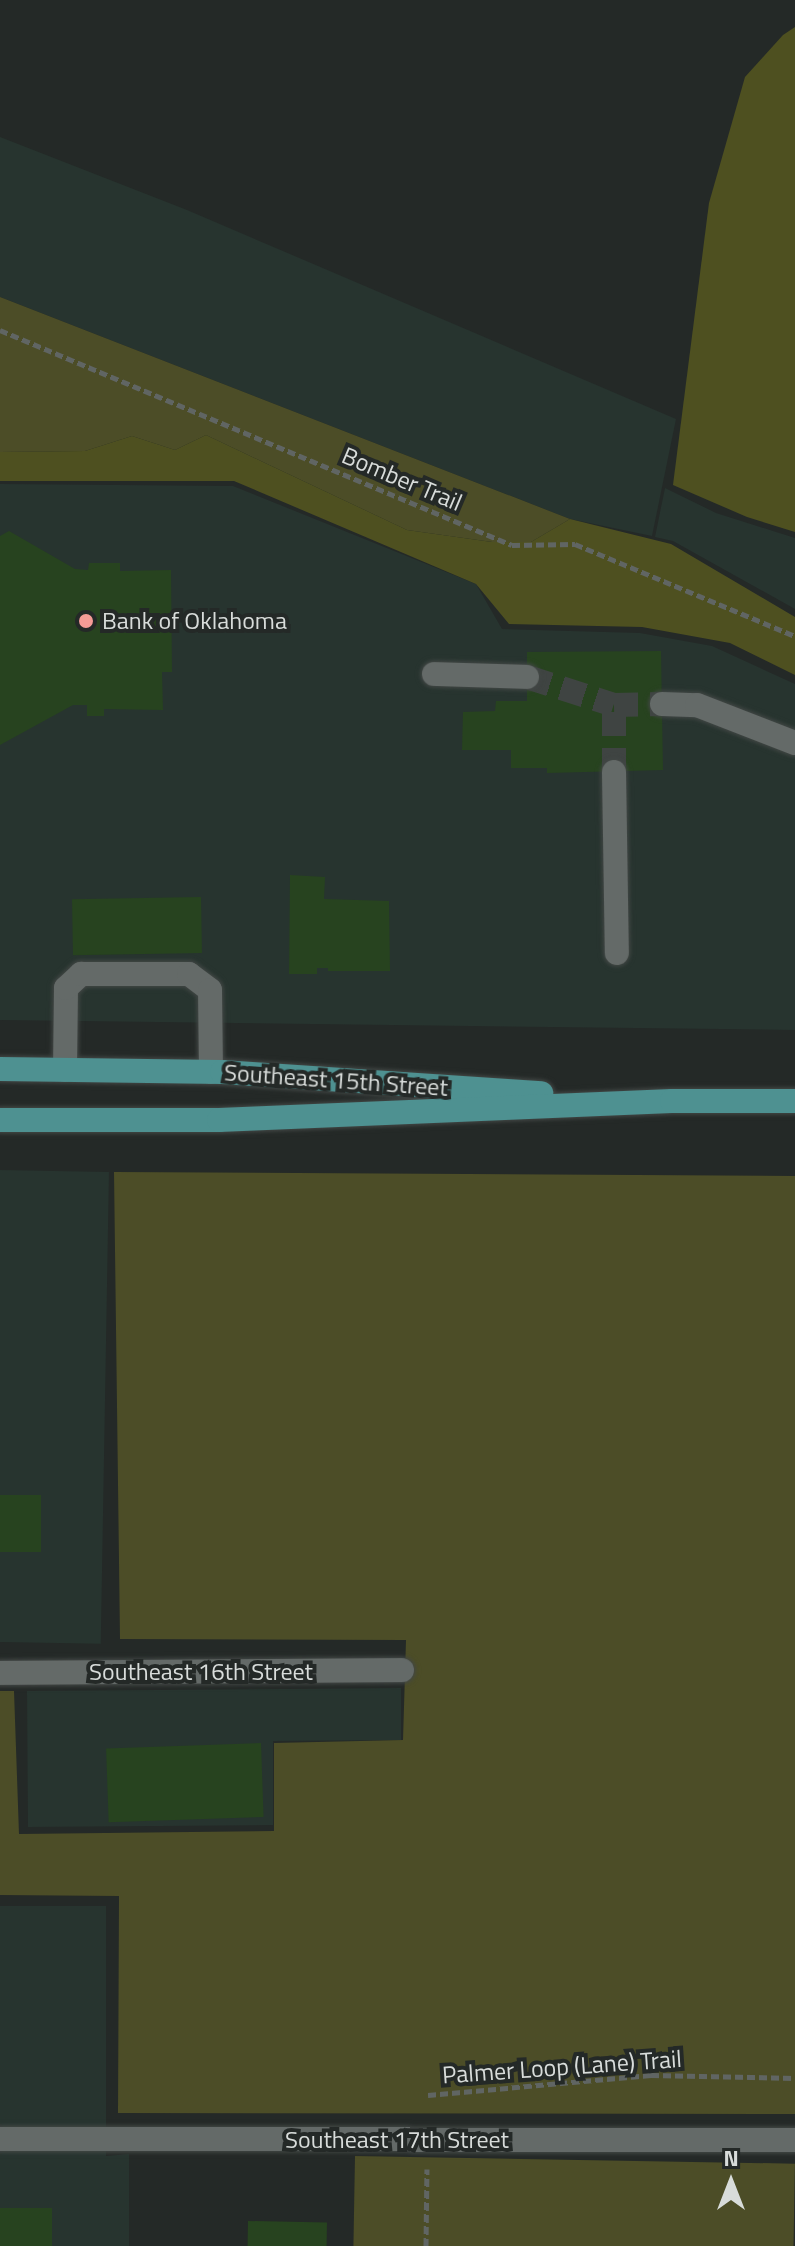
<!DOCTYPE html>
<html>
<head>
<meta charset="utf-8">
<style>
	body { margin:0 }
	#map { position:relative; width:795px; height:2246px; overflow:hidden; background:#242927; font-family:"Titillium Web",sans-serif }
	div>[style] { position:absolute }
	.built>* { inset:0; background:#27342f; transform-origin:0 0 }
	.green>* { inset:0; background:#4c4d27; transform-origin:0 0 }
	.forest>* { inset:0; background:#4e5020 }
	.building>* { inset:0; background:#27431f; transform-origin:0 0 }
	.minor-tunnel>* { height:24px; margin-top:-12px; transform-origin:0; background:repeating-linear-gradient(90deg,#3f4442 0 24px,transparent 0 36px) }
	.path>* { height:5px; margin-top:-2.5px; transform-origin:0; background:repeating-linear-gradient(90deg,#606563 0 8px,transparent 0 12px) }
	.roads { filter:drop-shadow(0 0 2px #424745) drop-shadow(0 0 2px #424745) }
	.minor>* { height:24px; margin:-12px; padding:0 12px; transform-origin:12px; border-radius:12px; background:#646a68 }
	.major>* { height:24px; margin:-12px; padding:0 12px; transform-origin:12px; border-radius:12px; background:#4e9191 }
	.dots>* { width:22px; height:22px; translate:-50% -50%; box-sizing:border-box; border:4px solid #242927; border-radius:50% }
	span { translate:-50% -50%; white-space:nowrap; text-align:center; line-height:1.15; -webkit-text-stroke:8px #242927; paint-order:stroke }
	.street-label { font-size:24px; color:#d8dcda }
	.poi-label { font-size:24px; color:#d8dcda }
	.left { translate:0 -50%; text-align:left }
	.north { position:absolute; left:691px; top:2142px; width:80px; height:80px; -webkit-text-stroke:6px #242927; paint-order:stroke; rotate:0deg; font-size:22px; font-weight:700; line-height:32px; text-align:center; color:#d8dcda }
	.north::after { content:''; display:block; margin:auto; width:28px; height:36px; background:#d8dcda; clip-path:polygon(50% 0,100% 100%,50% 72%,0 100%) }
</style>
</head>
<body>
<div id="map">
	<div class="built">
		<div style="clip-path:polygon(0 137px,187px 210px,676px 419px,652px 536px,570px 519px,0 297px)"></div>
		<div style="clip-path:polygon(0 484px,233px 486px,476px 584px,502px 629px,640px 633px,712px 646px,795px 684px,795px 1030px,0 1020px)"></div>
		<div style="clip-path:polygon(665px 488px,716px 513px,795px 538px,795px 609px,673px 541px,655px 537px)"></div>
		<div style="left:0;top:1170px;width:109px;height:472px;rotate:1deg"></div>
		<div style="clip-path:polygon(401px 1688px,401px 1740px,273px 1741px,273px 1825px,28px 1827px,27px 1691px)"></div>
		<div style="clip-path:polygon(0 1906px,106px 1906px,106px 2156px,129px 2154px,129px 2246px,0 2246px)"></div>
	</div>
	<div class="green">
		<div style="clip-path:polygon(0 297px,570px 519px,531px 542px,492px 542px,407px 530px,206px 435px,175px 450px,132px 436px,85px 451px,0 452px)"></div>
		<div style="clip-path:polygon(114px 1172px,795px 1176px,795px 2114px,118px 2113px,119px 1896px,0 1895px,0 1691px,14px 1691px,19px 1834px,274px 1831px,274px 1743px,403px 1740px,406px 1640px,120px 1639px)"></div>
		<div style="left:355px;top:2156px;width:440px;height:90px;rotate:1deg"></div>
	</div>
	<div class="forest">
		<div style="clip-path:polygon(795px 27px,795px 532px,747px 517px,673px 485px,709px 203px,745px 77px,783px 35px)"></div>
		<div style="clip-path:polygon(206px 435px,407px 530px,492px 542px,531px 542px,570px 519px,671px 544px,795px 617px,795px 675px,730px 643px,642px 627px,509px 624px,476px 584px,234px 481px,0 481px,0 452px,85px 451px,132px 436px,175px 450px)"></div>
	</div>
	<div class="building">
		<div style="clip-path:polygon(9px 531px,75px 569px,88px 570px,89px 563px,120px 563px,120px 571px,171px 570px,172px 672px,162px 672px,163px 710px,104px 709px,104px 716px,87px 716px,87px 705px,73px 705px,0 745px,0 536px)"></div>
		<div style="clip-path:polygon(661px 651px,663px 770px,547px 773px,547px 768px,511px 768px,511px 750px,462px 750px,463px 712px,495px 711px,496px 701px,527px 701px,527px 652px)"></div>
		<div style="clip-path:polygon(290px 875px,325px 877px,324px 899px,389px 901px,390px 971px,328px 971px,328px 968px,317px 968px,317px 974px,289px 974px)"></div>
		<div style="left:201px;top:897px;width:56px;height:129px;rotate:89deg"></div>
		<div style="left:0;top:1495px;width:41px;height:57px"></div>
		<div style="left:261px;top:1743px;width:74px;height:155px;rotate:88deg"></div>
		<div style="left:0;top:2208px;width:52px;height:38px"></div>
		<div style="left:248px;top:2221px;width:79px;height:25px;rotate:1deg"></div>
	</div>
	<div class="minor-tunnel">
		<div style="left:527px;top:677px;width:91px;rotate:17.8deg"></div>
		<div style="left:614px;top:772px;width:67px;rotate:-90deg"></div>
		<div style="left:614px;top:705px;width:48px;rotate:-1.2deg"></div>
	</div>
	<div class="path">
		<div style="left:0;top:330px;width:555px;rotate:22.78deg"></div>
		<div style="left:512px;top:545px;width:63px;rotate:-0.9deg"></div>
		<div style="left:575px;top:544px;width:238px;rotate:22.7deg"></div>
		<div style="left:428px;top:2095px;width:224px;rotate:-5.1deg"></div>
		<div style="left:651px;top:2075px;width:144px;rotate:1.2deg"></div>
		<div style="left:426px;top:2246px;width:77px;rotate:-89.3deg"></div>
	</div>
	<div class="roads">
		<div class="minor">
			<div style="left:434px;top:674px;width:93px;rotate:1.8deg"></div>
			<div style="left:662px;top:704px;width:35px;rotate:2deg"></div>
			<div style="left:697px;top:705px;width:105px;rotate:21.2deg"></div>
			<div style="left:614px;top:772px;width:181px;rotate:89.1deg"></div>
			<div style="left:65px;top:1070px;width:82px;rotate:-89.3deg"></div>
			<div style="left:66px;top:988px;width:21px;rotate:-43deg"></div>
			<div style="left:81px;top:974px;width:108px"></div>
			<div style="left:189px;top:974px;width:26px;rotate:37deg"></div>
			<div style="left:210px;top:990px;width:82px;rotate:89.3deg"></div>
			<div style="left:0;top:1673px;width:402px;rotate:-0.4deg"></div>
			<div style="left:0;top:2139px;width:795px;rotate:0.07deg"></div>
		</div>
		<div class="major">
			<div style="left:0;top:1069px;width:222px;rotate:0.8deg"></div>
			<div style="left:222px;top:1072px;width:320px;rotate:3.8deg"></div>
			<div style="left:0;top:1120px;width:219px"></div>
			<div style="left:219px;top:1120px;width:453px;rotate:-2.4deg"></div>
			<div style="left:672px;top:1101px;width:123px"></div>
		</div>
	</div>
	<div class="dots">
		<div style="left:86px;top:621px;background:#f59c96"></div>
	</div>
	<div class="street-label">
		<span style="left:402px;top:479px;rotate:23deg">Bomber Trail</span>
		<span style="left:336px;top:1080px;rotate:4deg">Southeast 15th Street</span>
		<span style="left:201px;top:1672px">Southeast 16th Street</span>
		<span style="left:562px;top:2067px;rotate:-4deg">Palmer Loop (Lane) Trail</span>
		<span style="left:397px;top:2140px">Southeast 17th Street</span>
	</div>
	<div class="poi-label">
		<span class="left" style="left:102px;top:621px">Bank of Oklahoma</span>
	</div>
	<div class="north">N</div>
</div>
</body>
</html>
